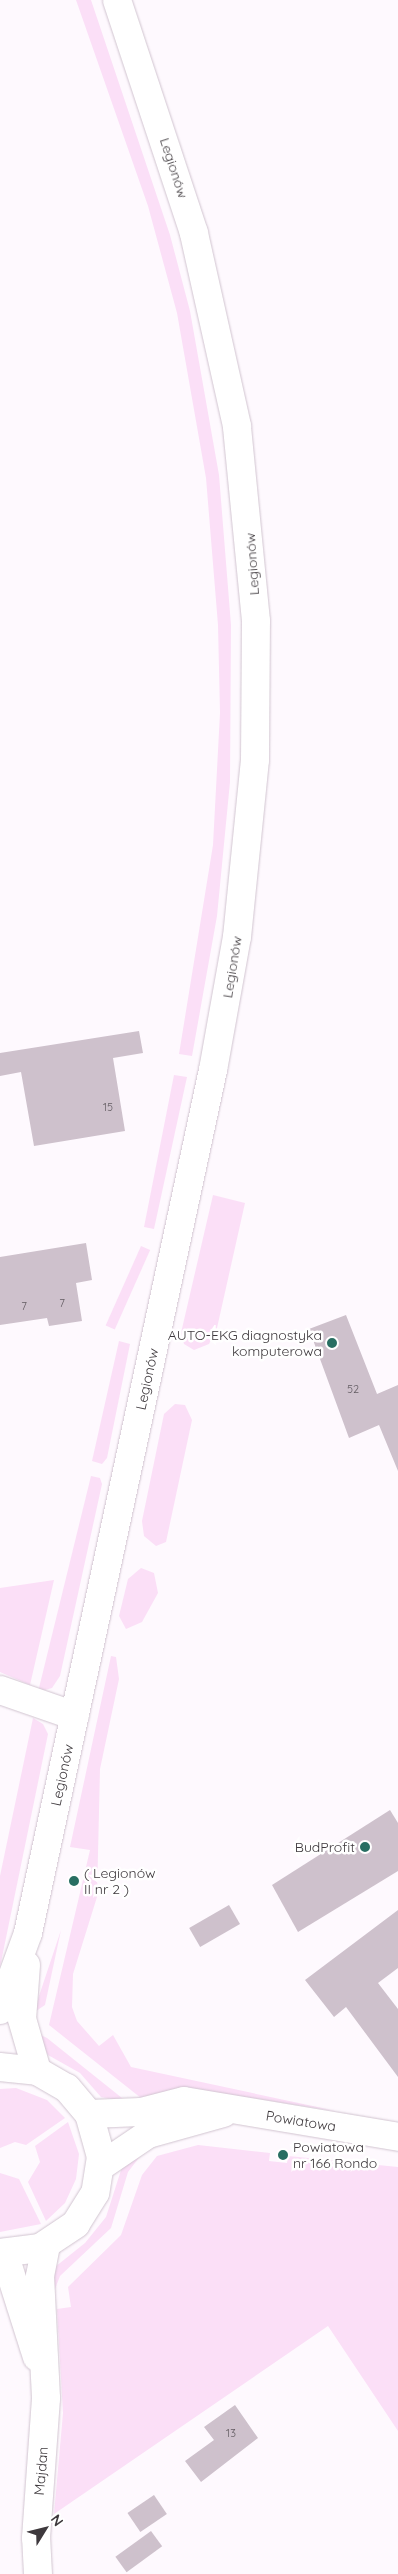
<!DOCTYPE html>
<html>
<head>
<meta charset="utf-8">
<style>
	body { margin:0 }
	#map { position:relative; width:398px; height:2574px; overflow:hidden; background:#fef9fe; font-family:Quicksand,sans-serif }
	div>[style] { position:absolute }
	.green>* { inset:0; background:#fbdff7; transform-origin:0 0 }
	.building>* { inset:0; background:#cec1cc; transform-origin:0 0 }
	.roads { filter:drop-shadow(0 0 1px #d1c4d0) drop-shadow(0 0 1px #d1c4d0) }
	.street>* { height:28px; margin:-14px; padding:0 14px; transform-origin:14px; border-radius:14px; background:#fff }
	.secondary>* { height:28px; margin:-14px; padding:0 14px; transform-origin:14px; border-radius:14px; background:#fff }
	.highway>* { height:28px; margin:-14px; padding:0 14px; transform-origin:14px; border-radius:14px; background:#fff }
	.dots>* { width:14px; height:14px; translate:-50% -50%; box-sizing:border-box; border:2px solid #fff; border-radius:50% }
	span { translate:-50% -50%; white-space:nowrap; text-align:center; line-height:1.15; -webkit-text-stroke:5px #fff; paint-order:stroke }
	.number-label { font-size:11px; color:#625b61 }
	.number-label span { -webkit-text-stroke-width:0 }
	.street-label { font-size:14px; color:#3e393d }
	.poi-label { font-size:14px; color:#3e393d }
	.right { translate:-100% -50%; text-align:right }
	.left { translate:0 -50%; text-align:left }
	.north { position:absolute; left:20px; top:2504px; width:50px; height:50px; -webkit-text-stroke:4px #fff; paint-order:stroke; rotate:54deg; font-size:14px; font-weight:700; line-height:20px; text-align:center; color:#3e393d }
	.north::after { content:''; display:block; margin:auto; width:18px; height:22px; background:#3e393d; clip-path:polygon(50% 0,100% 100%,50% 72%,0 100%) }
</style>
</head>
<body>
<div id="map">
	<div class="green">
		<div style="clip-path:polygon(76px 0,91px 0,170px 235px,190px 311px,219px 475px,231px 625px,230px 782px,217px 916px,192px 1056px,179px 1054px,213px 845px,220px 713px,218px 625px,206px 478px,177px 313px,148px 206px)"></div>
		<div style="clip-path:polygon(174px 1075px,187px 1077px,154px 1229px,144px 1227px)"></div>
		<div style="clip-path:polygon(213px 1195px,245px 1203px,217px 1328px,209px 1344px,194px 1350px,184px 1344px,181px 1333px)"></div>
		<div style="left:141px;top:1246px;width:10px;height:87px;rotate:24deg"></div>
		<div style="clip-path:polygon(119px 1341px,130px 1344px,107px 1458px,102px 1464px,92px 1461px)"></div>
		<div style="clip-path:polygon(175px 1404px,185px 1405px,192px 1420px,166px 1542px,156px 1546px,144px 1536px,142px 1521px,164px 1414px)"></div>
		<div style="clip-path:polygon(91px 1476px,100px 1478px,102px 1484px,60px 1676px,52px 1688px,38px 1692px)"></div>
		<div style="clip-path:polygon(141px 1568px,154px 1573px,158px 1593px,142px 1622px,126px 1629px,119px 1616px,128px 1579px)"></div>
		<div style="clip-path:polygon(54px 1580px,30px 1685px,0 1672px,0 1588px)"></div>
		<div style="clip-path:polygon(111px 1656px,116px 1657px,119px 1679px,100px 1769px,97px 1897px,73px 1974px,72px 2007px,77px 2021px,99px 2046px,113px 2035px,131px 2067px,336px 2111px,212px 2092px,184px 2091px,146px 2102px,49px 2025px,90px 1850px,70px 1847px)"></div>
		<div style="clip-path:polygon(33px 1718px,43px 1724px,48px 1734px,0 1967px,0 1876px)"></div>
		<div style="clip-path:polygon(61px 1930px,45px 2005px,36px 2011px,36px 2005px)"></div>
		<div style="clip-path:polygon(33px 2031px,47px 2038px,127px 2102px,101px 2097px,80px 2073px,48px 2055px)"></div>
		<div style="clip-path:polygon(16px 2088px,47px 2100px,65px 2118px,26px 2145px,15px 2142px,0 2148px,0 2089px)"></div>
		<div style="clip-path:polygon(68px 2122px,79px 2154px,76px 2179px,65px 2203px,46px 2221px,28px 2182px,40px 2162px,35px 2146px)"></div>
		<div style="clip-path:polygon(198px 2145px,270px 2153px,269px 2161px,287px 2163px,288px 2156px,398px 2167px,398px 2431px,328px 2326px,54px 2514px,63px 2413px,57px 2309px,71px 2307px,68px 2287px,121px 2235px,142px 2175px,157px 2156px)"></div>
		<div style="clip-path:polygon(141px 2155px,128px 2172px,111px 2228px,60px 2276px,55px 2289px,48px 2290px,55px 2267px,85px 2243px,106px 2217px,123px 2164px)"></div>
		<div style="clip-path:polygon(0 2173px,19px 2179px,41px 2224px,0 2232px)"></div>
	</div>
	<div class="building">
		<div style="clip-path:polygon(139px 1031px,143px 1053px,113px 1058px,125px 1131px,34px 1146px,21px 1072px,0 1076px,0 1053px)"></div>
		<div style="clip-path:polygon(86px 1243px,92px 1280px,76px 1283px,82px 1321px,49px 1326px,47px 1318px,0 1325px,0 1257px)"></div>
		<div style="clip-path:polygon(346px 1315px,377px 1394px,398px 1385px,398px 1471px,379px 1425px,349px 1438px,309px 1329px)"></div>
		<div style="clip-path:polygon(390px 1810px,398px 1823px,398px 1871px,298px 1932px,272px 1885px)"></div>
		<div style="left:229px;top:1905px;width:22px;height:46px;rotate:60deg"></div>
		<div style="clip-path:polygon(398px 1910px,398px 1968px,378px 1983px,398px 2009px,398px 2077px,346px 2007px,334px 2017px,305px 1980px)"></div>
		<div style="clip-path:polygon(235px 2405px,258px 2438px,201px 2482px,185px 2461px,214px 2440px,204px 2427px)"></div>
		<div style="left:154px;top:2495px;width:23px;height:32px;rotate:56deg"></div>
		<div style="left:151px;top:2531px;width:19px;height:44px;rotate:54deg"></div>
	</div>
	<div class="roads">
		<div class="street">
			<div style="left:0;top:1690px;width:79px;rotate:19.1deg"></div>
			<div style="left:4px;top:2253px;width:109px;rotate:72.4deg"></div>
			<div style="left:38px;top:2574px;width:36px;rotate:-93deg"></div>
			<div style="left:36px;top:2538px;width:140px;rotate:-85.9deg"></div>
			<div style="left:46px;top:2398px;width:122px;rotate:-92.8deg"></div>
			<div style="left:40px;top:2276px;width:32px;rotate:-79deg"></div>
		</div>
		<div class="secondary">
			<div style="left:89px;top:2114px;width:52px;rotate:-2.2deg"></div>
			<div style="left:141px;top:2112px;width:44px;rotate:-14.3deg"></div>
			<div style="left:184px;top:2101px;width:217px;rotate:9.5deg"></div>
			<div style="left:101px;top:2166px;width:57px;rotate:-34.2deg"></div>
			<div style="left:148px;top:2134px;width:78px;rotate:-15.6deg"></div>
		</div>
		<div class="highway">
			<div style="left:26px;top:1965px;width:54px;rotate:94.2deg"></div>
			<div style="left:22px;top:2019px;width:54px;rotate:73.9deg"></div>
			<div style="left:0;top:2010px;width:82px;rotate:-70deg"></div>
			<div style="left:28px;top:1933px;width:883px;rotate:-77.9deg"></div>
			<div style="left:213px;top:1070px;width:135px;rotate:-79.8deg"></div>
			<div style="left:237px;top:937px;width:178px;rotate:-84.2deg"></div>
			<div style="left:255px;top:760px;width:139px;rotate:-89.6deg"></div>
			<div style="left:256px;top:621px;width:196px;rotate:-95.6deg"></div>
			<div style="left:237px;top:426px;width:198px;rotate:-102.6deg"></div>
			<div style="left:194px;top:233px;width:245px;rotate:-108.3deg"></div>
			<div style="left:0;top:2067px;width:37px;rotate:6deg"></div>
			<div style="left:37px;top:2071px;width:34px;rotate:30deg"></div>
			<div style="left:67px;top:2088px;width:34px;rotate:50deg"></div>
			<div style="left:89px;top:2114px;width:45px;rotate:74.4deg"></div>
			<div style="left:101px;top:2157px;width:36px;rotate:99deg"></div>
			<div style="left:95px;top:2193px;width:36px;rotate:122deg"></div>
			<div style="left:76px;top:2224px;width:43px;rotate:146.3deg"></div>
			<div style="left:40px;top:2248px;width:40px;rotate:172.9deg"></div>
		</div>
	</div>
	<div class="dots">
		<div style="left:332px;top:1343px;background:#286e62"></div>
		<div style="left:365px;top:1847px;background:#286e62"></div>
		<div style="left:74px;top:1881px;background:#286e62"></div>
		<div style="left:283px;top:2155px;background:#286e62"></div>
	</div>
	<div class="number-label">
		<span style="left:108px;top:1107px">15</span>
		<span style="left:62px;top:1303px">7</span>
		<span style="left:24px;top:1306px">7</span>
		<span style="left:353px;top:1389px">52</span>
		<span style="left:231px;top:2433px">13</span>
	</div>
	<div class="street-label">
		<span style="left:174px;top:168px;rotate:72deg">Legionów</span>
		<span style="left:252px;top:564px;rotate:-94deg">Legionów</span>
		<span style="left:232px;top:967px;rotate:-81deg">Legionów</span>
		<span style="left:147px;top:1379px;rotate:-78deg">Legionów</span>
		<span style="left:62px;top:1775px;rotate:-78deg">Legionów</span>
		<span style="left:301px;top:2121px;rotate:9deg">Powiatowa</span>
		<span style="left:41px;top:2471px;rotate:-85deg">Majdan</span>
	</div>
	<div class="poi-label">
		<span class="right" style="left:322px;top:1343px">AUTO-EKG diagnostyka<br>komputerowa</span>
		<span class="right" style="left:355px;top:1847px">BudProfit</span>
		<span class="left" style="left:84px;top:1881px">( Legionów<br>II nr 2 )</span>
		<span class="left" style="left:293px;top:2155px">Powiatowa<br>nr 166 Rondo</span>
	</div>
	<div class="north">N</div>
</div>
</body>
</html>
